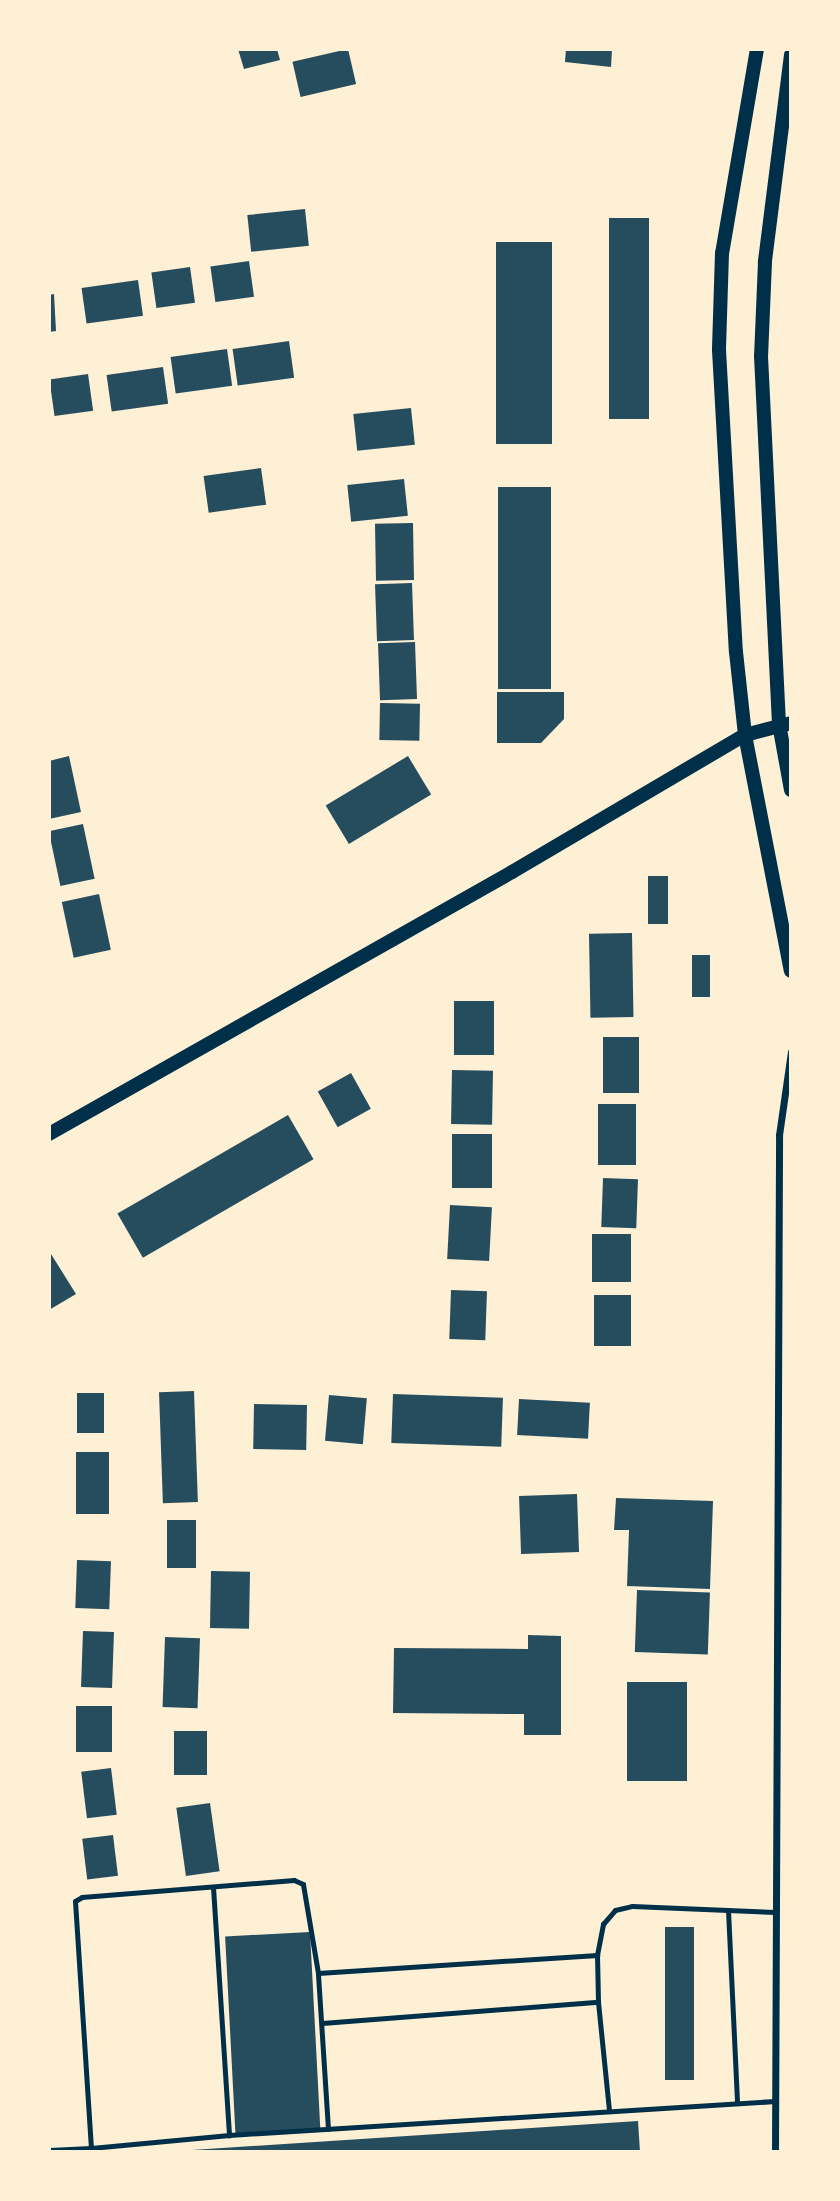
<!DOCTYPE html>
<html>
<head>
<meta charset="utf-8">
<style>
	body { margin:0 }
	#map { position:relative; width:840px; height:2201px; overflow:hidden; background:#fdf0d5; font-family:Bitter,serif }
	div>[style] { position:absolute }
	.building>* { inset:0; background:#264d5e; transform-origin:0 0 }
	.service>* { height:5px; margin:-2.5px; padding:0 2.5px; transform-origin:2.5px; border-radius:2.5px; background:#003049 }
	.minor>* { height:7px; margin:-3.5px; padding:0 3.5px; transform-origin:3.5px; border-radius:3.5px; background:#003049 }
	.secondary>* { height:14px; margin:-7px; padding:0 7px; transform-origin:7px; border-radius:7px; background:#003049 }
	span { translate:-50% -50%; white-space:nowrap; text-align:center; line-height:1.15; -webkit-text-stroke:6px #fdf0d5; paint-order:stroke }
	.frame { position:absolute; inset:0; border:51px solid #fdf0d5; pointer-events:none }
</style>
</head>
<body>
<div id="map">
	<div class="building">
		<div style="clip-path:polygon(238px 49px,277px 49px,280px 60px,244px 69px)"></div>
		<div style="left:348px;top:49px;width:36px;height:57px;rotate:77deg"></div>
		<div style="clip-path:polygon(566px 49px,612px 49px,611px 67px,565px 62px)"></div>
		<div style="left:305px;top:209px;width:37px;height:58px;rotate:84deg"></div>
		<div style="left:609px;top:218px;width:40px;height:201px"></div>
		<div style="left:496px;top:242px;width:56px;height:202px"></div>
		<div style="left:249px;top:261px;width:36px;height:39px;rotate:82deg"></div>
		<div style="left:190px;top:267px;width:36px;height:39px;rotate:82deg"></div>
		<div style="left:138px;top:280px;width:36px;height:57px;rotate:82deg"></div>
		<div style="clip-path:polygon(54px 294px,56px 331px,49px 332px,49px 295px)"></div>
		<div style="left:289px;top:341px;width:37px;height:57px;rotate:82deg"></div>
		<div style="left:227px;top:349px;width:37px;height:57px;rotate:82deg"></div>
		<div style="left:163px;top:367px;width:37px;height:57px;rotate:82deg"></div>
		<div style="left:88px;top:374px;width:37px;height:39px;rotate:82deg"></div>
		<div style="left:411px;top:408px;width:37px;height:58px;rotate:84deg"></div>
		<div style="left:261px;top:468px;width:37px;height:58px;rotate:82deg"></div>
		<div style="left:404px;top:479px;width:37px;height:57px;rotate:84deg"></div>
		<div style="left:498px;top:487px;width:53px;height:202px"></div>
		<div style="left:413px;top:523px;width:57px;height:38px;rotate:89deg"></div>
		<div style="left:412px;top:583px;width:57px;height:37px;rotate:88deg"></div>
		<div style="left:415px;top:642px;width:57px;height:37px;rotate:88deg"></div>
		<div style="clip-path:polygon(497px 692px,564px 692px,564px 719px,541px 743px,497px 743px)"></div>
		<div style="left:380px;top:703px;width:40px;height:37px;rotate:1deg"></div>
		<div style="clip-path:polygon(69px 756px,81px 812px,49px 819px,49px 761px)"></div>
		<div style="left:408px;top:756px;width:45px;height:96px;rotate:59deg"></div>
		<div style="left:83px;top:824px;width:56px;height:35px;rotate:78deg"></div>
		<div style="left:648px;top:876px;width:20px;height:48px"></div>
		<div style="left:99px;top:894px;width:57px;height:38px;rotate:78deg"></div>
		<div style="left:632px;top:933px;width:84px;height:43px;rotate:89deg"></div>
		<div style="left:710px;top:955px;width:42px;height:18px;rotate:90deg"></div>
		<div style="left:454px;top:1001px;width:40px;height:54px"></div>
		<div style="left:603px;top:1037px;width:36px;height:56px"></div>
		<div style="left:452px;top:1070px;width:41px;height:54px;rotate:1deg"></div>
		<div style="left:351px;top:1073px;width:41px;height:38px;rotate:61deg"></div>
		<div style="left:598px;top:1104px;width:38px;height:61px"></div>
		<div style="left:288px;top:1115px;width:51px;height:197px;rotate:60deg"></div>
		<div style="left:452px;top:1134px;width:40px;height:54px"></div>
		<div style="left:603px;top:1178px;width:35px;height:49px;rotate:2deg"></div>
		<div style="left:450px;top:1205px;width:42px;height:54px;rotate:3deg"></div>
		<div style="left:592px;top:1234px;width:39px;height:48px"></div>
		<div style="clip-path:polygon(51px 1254px,76px 1294px,49px 1310px,49px 1256px)"></div>
		<div style="left:451px;top:1290px;width:36px;height:49px;rotate:2deg"></div>
		<div style="left:594px;top:1295px;width:37px;height:51px"></div>
		<div style="left:194px;top:1391px;width:111px;height:35px;rotate:88deg"></div>
		<div style="left:77px;top:1393px;width:27px;height:40px"></div>
		<div style="left:393px;top:1394px;width:110px;height:49px;rotate:2deg"></div>
		<div style="left:329px;top:1395px;width:38px;height:46px;rotate:5deg"></div>
		<div style="left:519px;top:1399px;width:71px;height:36px;rotate:3deg"></div>
		<div style="left:254px;top:1404px;width:53px;height:45px;rotate:1deg"></div>
		<div style="left:76px;top:1452px;width:33px;height:62px"></div>
		<div style="left:577px;top:1494px;width:58px;height:58px;rotate:88deg"></div>
		<div style="clip-path:polygon(616px 1498px,713px 1501px,710px 1589px,627px 1586px,629px 1530px,614px 1530px)"></div>
		<div style="left:167px;top:1520px;width:29px;height:48px"></div>
		<div style="left:77px;top:1560px;width:34px;height:48px;rotate:2deg"></div>
		<div style="left:211px;top:1571px;width:39px;height:57px;rotate:1deg"></div>
		<div style="left:637px;top:1590px;width:73px;height:62px;rotate:2deg"></div>
		<div style="left:83px;top:1631px;width:31px;height:56px;rotate:2deg"></div>
		<div style="clip-path:polygon(528px 1635px,561px 1636px,561px 1735px,524px 1735px,524px 1714px,393px 1713px,394px 1648px,528px 1649px)"></div>
		<div style="left:165px;top:1637px;width:35px;height:70px;rotate:2deg"></div>
		<div style="left:627px;top:1682px;width:60px;height:99px"></div>
		<div style="left:76px;top:1706px;width:36px;height:46px"></div>
		<div style="left:174px;top:1731px;width:33px;height:44px"></div>
		<div style="left:111px;top:1768px;width:47px;height:30px;rotate:83deg"></div>
		<div style="left:210px;top:1803px;width:69px;height:34px;rotate:82deg"></div>
		<div style="left:113px;top:1835px;width:41px;height:31px;rotate:83deg"></div>
		<div style="left:665px;top:1927px;width:29px;height:153px"></div>
		<div style="left:310px;top:1932px;width:197px;height:85px;rotate:87deg"></div>
		<div style="clip-path:polygon(638px 2121px,640px 2152px,192px 2152px,192px 2150px)"></div>
	</div>
	<div class="service">
		<div style="left:213px;top:1887px;width:249px;rotate:86.3deg"></div>
		<div style="left:728px;top:1910px;width:193px;rotate:87.3deg"></div>
		<div style="left:318px;top:1973px;width:280px;rotate:-3.7deg"></div>
		<div style="left:598px;top:2002px;width:109px;rotate:84.2deg"></div>
		<div style="left:322px;top:2023px;width:277px;rotate:-4.4deg"></div>
		<div style="left:598px;top:2002px;width:47px;rotate:-91.2deg"></div>
		<div style="left:597px;top:1955px;width:32px;rotate:-79deg"></div>
		<div style="left:603px;top:1924px;width:18px;rotate:-49deg"></div>
		<div style="left:615px;top:1910px;width:17px;rotate:-13deg"></div>
		<div style="left:632px;top:1906px;width:144px;rotate:2.4deg"></div>
		<div style="left:328px;top:2129px;width:156px;rotate:-93.7deg"></div>
		<div style="left:318px;top:1973px;width:90px;rotate:-99.6deg"></div>
		<div style="left:303px;top:1884px;width:10px;rotate:-156deg"></div>
		<div style="left:294px;top:1880px;width:213px;rotate:175.4deg"></div>
		<div style="left:82px;top:1897px;width:8px;rotate:150deg"></div>
		<div style="left:75px;top:1901px;width:248px;rotate:86.3deg"></div>
		<div style="left:91px;top:2148px;width:139px;rotate:-5.4deg"></div>
		<div style="left:229px;top:2135px;width:547px;rotate:-3.56deg"></div>
		<div style="left:49px;top:2150px;width:42px;rotate:-2.7deg"></div>
	</div>
	<div class="minor">
		<div style="left:775px;top:2152px;width:1017px;rotate:-89.77deg"></div>
		<div style="left:779px;top:1135px;width:84px;rotate:-81.8deg"></div>
	</div>
	<div class="secondary">
		<div style="left:757px;top:49px;width:207px;rotate:99.7deg"></div>
		<div style="left:722px;top:253px;width:97px;rotate:91.8deg"></div>
		<div style="left:719px;top:350px;width:302px;rotate:86.8deg"></div>
		<div style="left:736px;top:652px;width:83px;rotate:83.8deg"></div>
		<div style="left:745px;top:735px;width:240px;rotate:79deg"></div>
		<div style="left:791px;top:55px;width:209px;rotate:97.2deg"></div>
		<div style="left:765px;top:262px;width:94px;rotate:92.4deg"></div>
		<div style="left:761px;top:356px;width:368px;rotate:87.2deg"></div>
		<div style="left:779px;top:724px;width:67px;rotate:79.7deg"></div>
		<div style="left:49px;top:1134px;width:532px;rotate:-29.5deg"></div>
		<div style="left:512px;top:872px;width:270px;rotate:-30.5deg"></div>
		<div style="left:745px;top:735px;width:48px;rotate:-14.6deg"></div>
	</div>
	<div class="frame"></div>
</div>
</body>
</html>
